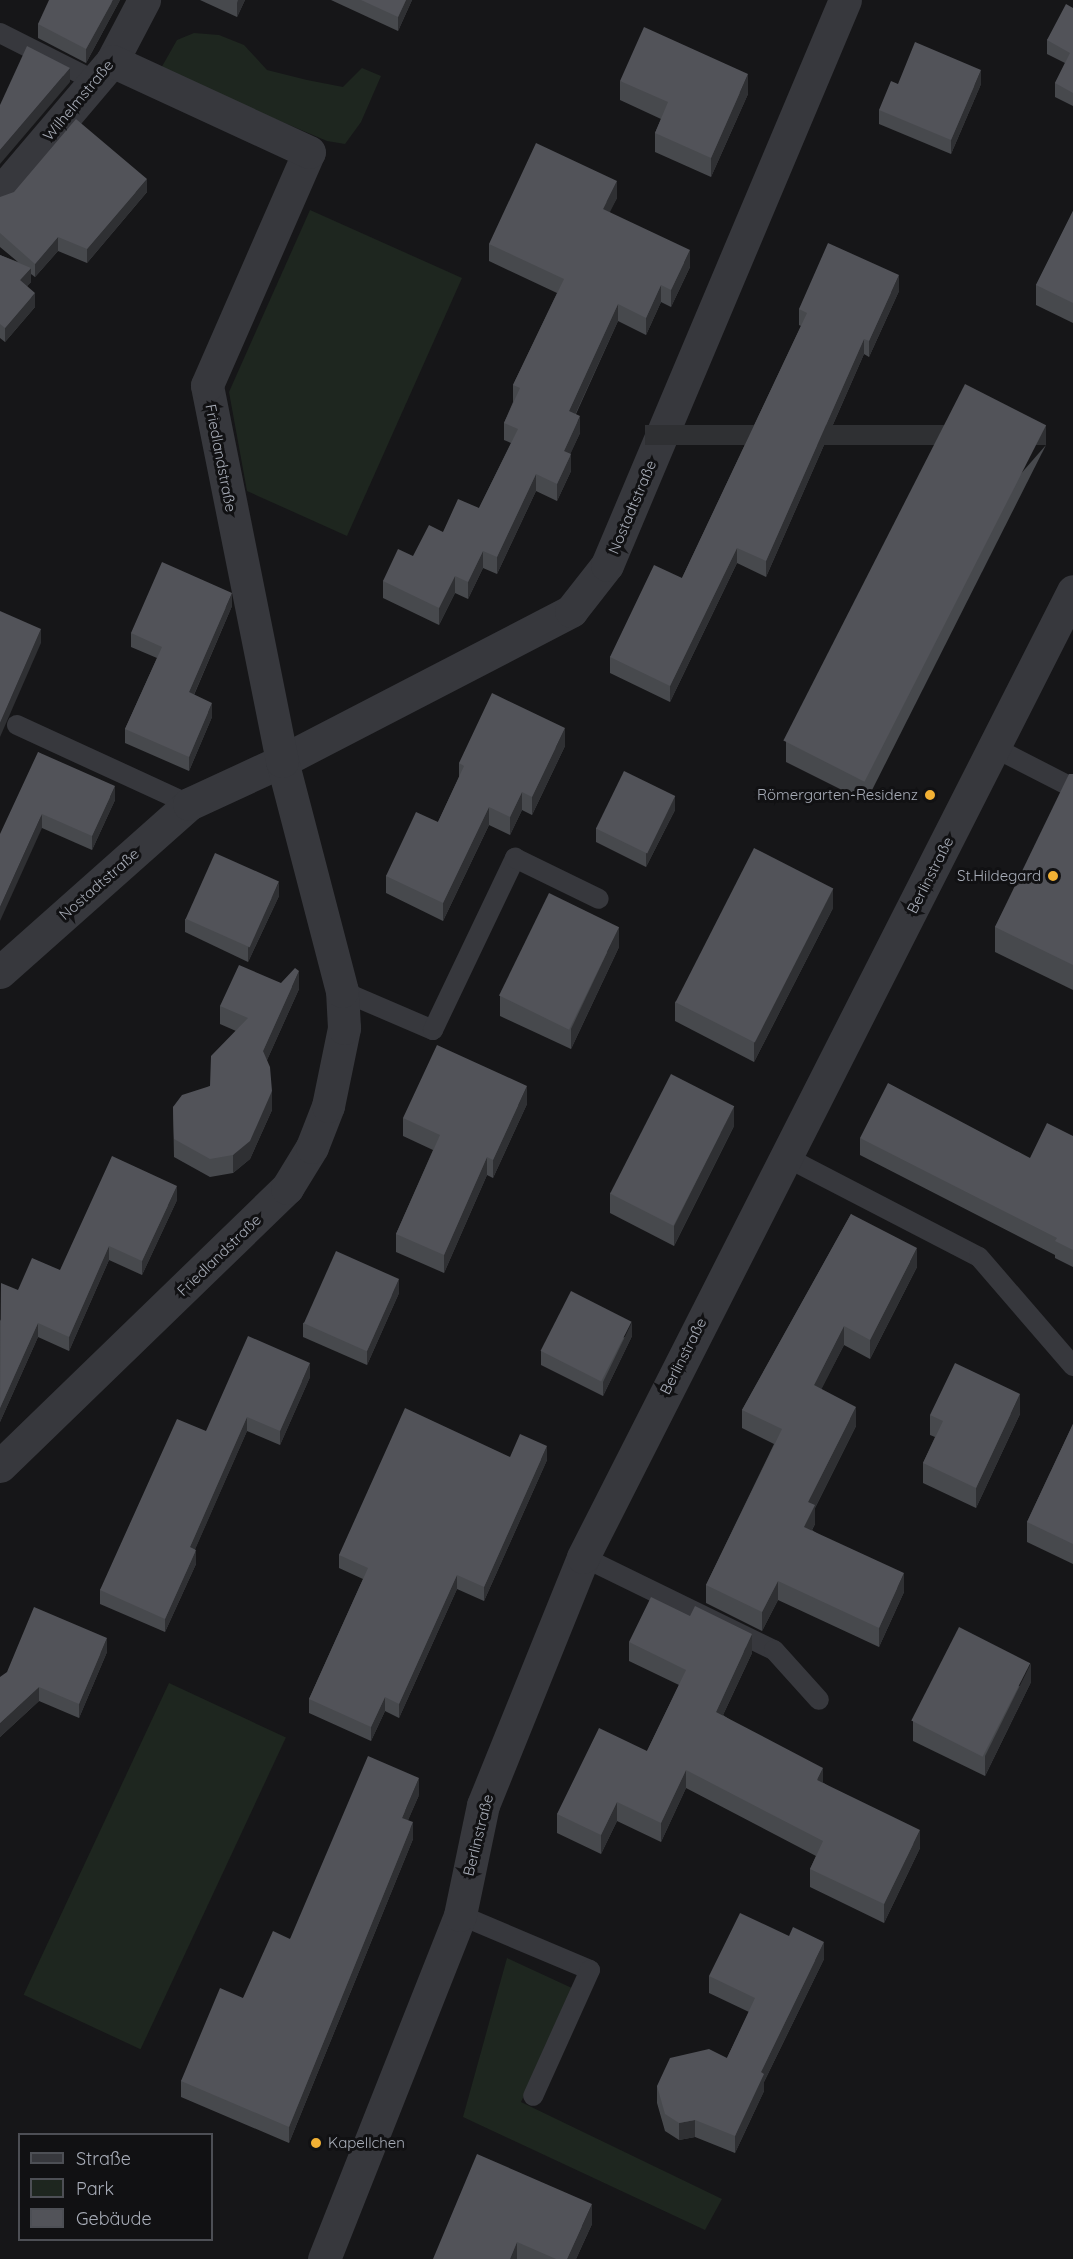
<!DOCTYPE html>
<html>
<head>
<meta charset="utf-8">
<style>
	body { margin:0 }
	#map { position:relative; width:1073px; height:2259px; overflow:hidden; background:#161618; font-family:Quicksand,sans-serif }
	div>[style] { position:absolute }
	.green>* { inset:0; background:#1e261f; transform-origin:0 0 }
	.lane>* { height:20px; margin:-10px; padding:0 10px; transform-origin:10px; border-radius:10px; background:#37383d }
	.street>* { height:33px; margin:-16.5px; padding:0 16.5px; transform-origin:16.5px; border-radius:16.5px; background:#37383d }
	.wall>* { inset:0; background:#47494d }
	.shaded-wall>* { inset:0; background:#2f3033; transform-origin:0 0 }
	.building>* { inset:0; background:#525359; transform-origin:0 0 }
	.dots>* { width:16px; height:16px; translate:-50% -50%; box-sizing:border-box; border:3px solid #111113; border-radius:50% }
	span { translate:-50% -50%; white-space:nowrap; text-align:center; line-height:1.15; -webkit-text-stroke:6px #111113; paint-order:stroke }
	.street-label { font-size:15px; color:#a8adb8 }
	.poi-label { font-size:15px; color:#a8adb8 }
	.right { translate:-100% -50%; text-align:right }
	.left { translate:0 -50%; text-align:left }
	.legend { position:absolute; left:18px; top:2133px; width:195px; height:108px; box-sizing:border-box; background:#111113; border:2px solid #4d4f55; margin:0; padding:8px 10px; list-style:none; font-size:18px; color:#a8adb8 }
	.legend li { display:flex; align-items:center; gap:12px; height:30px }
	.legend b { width:30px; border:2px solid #4d4f55 }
</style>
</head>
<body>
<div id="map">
	<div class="green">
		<div style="clip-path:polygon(194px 33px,219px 35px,244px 45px,267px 70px,307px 80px,343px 87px,362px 68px,381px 76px,361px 122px,345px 144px,327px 141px,160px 70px,177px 40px)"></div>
		<div style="clip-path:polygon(310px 210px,462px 278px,347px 536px,247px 491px,229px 392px)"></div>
		<div style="left:169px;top:1683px;width:129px;height:344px;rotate:25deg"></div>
		<div style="clip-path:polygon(507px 1958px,574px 1989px,521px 2102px,722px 2199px,705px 2230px,463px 2117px)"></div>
	</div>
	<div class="lane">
		<div style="left:0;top:33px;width:106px;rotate:26.8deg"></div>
		<div style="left:17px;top:725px;width:189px;rotate:24.7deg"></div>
		<div style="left:995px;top:748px;width:88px;rotate:27.1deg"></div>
		<div style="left:342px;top:991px;width:99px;rotate:23.2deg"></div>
		<div style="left:433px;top:1030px;width:191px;rotate:-64.5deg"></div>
		<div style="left:515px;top:858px;width:93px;rotate:26deg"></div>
		<div style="left:786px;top:1157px;width:217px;rotate:27.4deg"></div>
		<div style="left:979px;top:1257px;width:144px;rotate:49.2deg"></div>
		<div style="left:583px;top:1557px;width:212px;rotate:26deg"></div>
		<div style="left:774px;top:1650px;width:67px;rotate:48deg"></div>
		<div style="left:460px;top:1915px;width:141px;rotate:22.9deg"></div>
		<div style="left:590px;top:1970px;width:138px;rotate:114.3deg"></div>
	</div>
	<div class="street">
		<div style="left:0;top:193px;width:173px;rotate:-49.7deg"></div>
		<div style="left:112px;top:61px;width:69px;rotate:-62.3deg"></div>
		<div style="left:0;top:972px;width:253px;rotate:-41.6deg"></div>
		<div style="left:189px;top:804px;width:102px;rotate:-24.8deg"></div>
		<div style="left:282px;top:761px;width:326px;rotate:-27.4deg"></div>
		<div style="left:571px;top:611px;width:58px;rotate:-52deg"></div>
		<div style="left:607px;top:565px;width:613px;rotate:-67.16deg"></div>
		<div style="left:0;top:1466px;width:400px;rotate:-44.1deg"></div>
		<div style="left:287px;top:1188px;width:48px;rotate:-58.6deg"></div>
		<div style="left:312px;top:1147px;width:44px;rotate:-68.7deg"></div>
		<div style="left:328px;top:1106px;width:80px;rotate:-78.4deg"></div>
		<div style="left:344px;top:1028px;width:37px;rotate:-93deg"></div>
		<div style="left:342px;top:991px;width:238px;rotate:-104.6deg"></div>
		<div style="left:282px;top:761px;width:383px;rotate:-101.3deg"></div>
		<div style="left:207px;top:385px;width:254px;rotate:-66.4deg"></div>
		<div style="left:309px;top:152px;width:217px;rotate:-155.2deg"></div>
		<div style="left:324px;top:2259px;width:370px;rotate:-68.4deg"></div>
		<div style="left:460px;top:1915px;width:112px;rotate:-78.2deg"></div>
		<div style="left:483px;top:1805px;width:267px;rotate:-68deg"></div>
		<div style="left:583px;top:1557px;width:1083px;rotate:-63.1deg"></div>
	</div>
	<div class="wall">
		<div style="clip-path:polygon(120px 0,86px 63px,38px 38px,38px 24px)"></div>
		<div style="clip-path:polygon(200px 0,245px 0,237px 17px)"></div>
		<div style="clip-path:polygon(331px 0,412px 0,398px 31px)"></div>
		<div style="clip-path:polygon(1073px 8px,1073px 106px,1055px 97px,1055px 83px,1065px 63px,1047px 54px,1047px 40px)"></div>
		<div style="clip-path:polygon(620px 81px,748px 94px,711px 177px,655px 152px,655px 133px,661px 119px,620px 100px)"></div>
		<div style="clip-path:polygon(981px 84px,951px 154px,879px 124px,879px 110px)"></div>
		<div style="clip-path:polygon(147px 192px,87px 263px,58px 251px,35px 277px,31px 274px,31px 282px,27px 286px,35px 307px,5px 342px,0 338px,0 255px,18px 262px,0 247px,0 197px)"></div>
		<div style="clip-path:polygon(617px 198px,609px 212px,690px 267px,671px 307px,661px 302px,646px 335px,618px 321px,576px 414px,580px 433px,570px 454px,571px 471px,557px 501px,536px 491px,497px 574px,483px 568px,468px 599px,455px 593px,439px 625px,383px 598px,383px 581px,443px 532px,479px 508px,511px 443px,504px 440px,504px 423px,513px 402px,513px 385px,557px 293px,489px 261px,489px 244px)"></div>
		<div style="clip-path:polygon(1073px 211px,1073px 323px,1036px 305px,1036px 285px)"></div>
		<div style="clip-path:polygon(899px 291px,869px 357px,864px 354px,766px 577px,737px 563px,670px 702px,610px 673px,610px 657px,682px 578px,801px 326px,799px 325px,799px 309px)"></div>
		<div style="clip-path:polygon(1046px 445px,866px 802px,786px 762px,786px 742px)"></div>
		<div style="clip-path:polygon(232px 606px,194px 695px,212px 717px,189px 771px,125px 743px,125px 729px,157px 658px,131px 647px,131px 633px)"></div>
		<div style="clip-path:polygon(565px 746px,532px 815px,522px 810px,510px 835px,489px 825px,443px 921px,386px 893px,386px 876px,438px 822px,459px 777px,459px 763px)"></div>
		<div style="clip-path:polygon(38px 752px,115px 800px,92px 850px,42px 828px)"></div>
		<div style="clip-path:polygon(1073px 774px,1073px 990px,995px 952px,995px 927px)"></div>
		<div style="clip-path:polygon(675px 810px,646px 867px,596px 842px,596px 828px)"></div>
		<div style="clip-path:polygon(279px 896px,248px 962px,185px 932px,185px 919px)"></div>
		<div style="clip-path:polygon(833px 908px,754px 1062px,675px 1021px,675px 1002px)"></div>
		<div style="clip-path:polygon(619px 947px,571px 1049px,500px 1016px,500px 996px)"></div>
		<div style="clip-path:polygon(281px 983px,299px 989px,267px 1060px,272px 1110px,250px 1159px,233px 1173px,210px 1177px,174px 1157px,173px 1107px,210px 1086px,236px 1031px,220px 1024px,220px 1006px)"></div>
		<div style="clip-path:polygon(527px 1104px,493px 1178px,487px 1175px,444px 1273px,396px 1252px,396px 1234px,433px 1150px,403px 1136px,403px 1118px)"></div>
		<div style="clip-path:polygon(734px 1126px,674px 1246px,610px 1213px,610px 1193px)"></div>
		<div style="clip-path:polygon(1073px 1136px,1073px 1267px,1055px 1258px,1055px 1255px,860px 1155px,860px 1138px,1030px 1158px)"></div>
		<div style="clip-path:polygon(177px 1200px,142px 1275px,109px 1260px,69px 1351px,38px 1337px,0 1422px,0 1321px,18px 1290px,60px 1270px)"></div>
		<div style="clip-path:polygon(851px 1214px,917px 1267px,870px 1359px,844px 1345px,821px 1389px,856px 1426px,815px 1508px,815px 1524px,812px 1530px,904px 1592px,879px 1647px,778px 1600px,762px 1631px,706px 1603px,706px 1585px,774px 1444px,742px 1428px,742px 1410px)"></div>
		<div style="clip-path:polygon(399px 1293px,367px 1365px,303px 1337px,303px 1323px)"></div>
		<div style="clip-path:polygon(632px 1336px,603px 1396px,541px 1365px,541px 1351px)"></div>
		<div style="clip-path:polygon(310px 1377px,280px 1445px,247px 1431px,195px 1549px,196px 1564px,165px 1632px,100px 1604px,100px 1590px,206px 1431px)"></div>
		<div style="clip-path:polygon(1020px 1414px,976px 1508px,923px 1483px,923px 1463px,935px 1437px,930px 1435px,930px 1415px)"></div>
		<div style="clip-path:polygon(1073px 1424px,1073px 1564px,1027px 1542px,1027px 1522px)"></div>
		<div style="clip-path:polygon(510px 1457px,547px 1460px,484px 1601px,457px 1589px,399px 1718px,385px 1711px,371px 1741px,309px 1713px,309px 1699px,363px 1579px,339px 1568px,339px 1555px)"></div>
		<div style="clip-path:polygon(629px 1642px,752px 1653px,723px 1715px,920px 1848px,884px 1923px,810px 1887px,810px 1869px,816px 1856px,686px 1788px,661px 1842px,617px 1821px,601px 1854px,557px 1833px,557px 1814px,647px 1751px,679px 1685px,629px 1661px)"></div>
		<div style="clip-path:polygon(107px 1652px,79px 1718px,39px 1701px,0 1737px,0 1677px)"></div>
		<div style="clip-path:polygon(1031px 1682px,985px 1776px,913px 1741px,913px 1721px)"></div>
		<div style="clip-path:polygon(419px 1795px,408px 1820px,413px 1839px,289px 2143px,181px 2097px,181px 2081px,243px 1998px,290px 1939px)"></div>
		<div style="clip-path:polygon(824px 1959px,764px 2082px,764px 2091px,735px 2153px,695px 2137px,679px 2140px,665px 2131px,657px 2103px,657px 2086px,727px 2058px,749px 2012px,709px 1993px,709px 1976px)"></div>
		<div style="clip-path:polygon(592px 2224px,576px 2259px,433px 2259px)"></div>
	</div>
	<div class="shaded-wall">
		<div style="clip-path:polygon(113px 0,120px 0,86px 63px,86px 49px)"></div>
		<div style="clip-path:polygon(238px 0,245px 0,237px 17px,237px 3px)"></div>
		<div style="clip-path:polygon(406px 0,412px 0,398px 31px,398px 17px)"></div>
		<div style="clip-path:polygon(70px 68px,70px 82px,0 164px,0 150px)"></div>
		<div style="clip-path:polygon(981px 70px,981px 84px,951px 154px,951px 140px)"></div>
		<div style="clip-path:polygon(748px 74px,748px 94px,711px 177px,711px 158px)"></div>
		<div style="clip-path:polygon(147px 179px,147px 192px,87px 263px,87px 249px)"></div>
		<div style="clip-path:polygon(617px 181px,617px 198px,603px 226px,603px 209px)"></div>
		<div style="clip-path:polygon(58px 237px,58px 251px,35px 277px,35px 264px)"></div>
		<div style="clip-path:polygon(690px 250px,690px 267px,671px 307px,671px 290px)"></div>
		<div style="clip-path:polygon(31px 268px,31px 282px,20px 294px,20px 280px)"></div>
		<div style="clip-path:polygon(899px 275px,899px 291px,869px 357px,869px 341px)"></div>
		<div style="clip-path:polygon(661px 285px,661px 302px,646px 335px,646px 318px)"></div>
		<div style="clip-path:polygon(35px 293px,35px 307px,5px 342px,5px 328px)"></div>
		<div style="clip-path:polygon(618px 304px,618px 321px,569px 428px,569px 411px)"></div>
		<div style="clip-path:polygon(864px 339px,864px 354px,766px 577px,766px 561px)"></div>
		<div style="clip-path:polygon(580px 416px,580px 433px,564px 468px,564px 451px)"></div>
		<div style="left:1046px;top:425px;width:20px;height:401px;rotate:90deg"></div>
		<div style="clip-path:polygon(571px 454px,571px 471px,557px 501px,557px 484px)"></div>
		<div style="clip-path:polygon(536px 474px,536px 491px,497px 574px,497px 557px)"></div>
		<div style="clip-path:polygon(737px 548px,737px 563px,670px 702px,670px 686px)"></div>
		<div style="clip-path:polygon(483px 551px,483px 568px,468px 599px,468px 582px)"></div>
		<div style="clip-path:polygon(455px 576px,455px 593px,439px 625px,439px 608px)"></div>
		<div style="clip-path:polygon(232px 593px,232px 606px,189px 706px,189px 692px)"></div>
		<div style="clip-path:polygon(41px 629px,41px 643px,0 737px,0 723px)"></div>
		<div style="clip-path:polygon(212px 703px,212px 717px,189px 771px,189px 757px)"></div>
		<div style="clip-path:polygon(565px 728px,565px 746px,532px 815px,532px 797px)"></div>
		<div style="clip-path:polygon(115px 786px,115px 800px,92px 850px,92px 836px)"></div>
		<div style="clip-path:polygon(522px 792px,522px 810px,510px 835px,510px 817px)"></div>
		<div style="clip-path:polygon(675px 796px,675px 810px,646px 867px,646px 853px)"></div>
		<div style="clip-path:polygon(489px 807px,489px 825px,443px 921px,443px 903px)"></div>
		<div style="clip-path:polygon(42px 814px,42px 828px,0 921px,0 907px)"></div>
		<div style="clip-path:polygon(279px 882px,279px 896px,248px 962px,248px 948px)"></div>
		<div style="clip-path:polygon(833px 888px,833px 908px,754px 1062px,754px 1042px)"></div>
		<div style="clip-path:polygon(619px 927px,619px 947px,571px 1049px,571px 1029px)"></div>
		<div style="clip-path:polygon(299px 971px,299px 989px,263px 1069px,263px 1051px)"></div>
		<div style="clip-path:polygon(527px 1086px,527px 1104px,493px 1178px,493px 1160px)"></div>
		<div style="clip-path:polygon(272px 1091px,272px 1110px,250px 1159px,233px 1173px,233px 1155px)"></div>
		<div style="clip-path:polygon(734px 1106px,734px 1126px,674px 1246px,674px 1226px)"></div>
		<div style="clip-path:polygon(487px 1157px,487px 1175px,444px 1273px,444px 1255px)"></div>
		<div style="clip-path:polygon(177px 1186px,177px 1200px,142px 1275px,142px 1261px)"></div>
		<div style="clip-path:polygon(109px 1246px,109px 1260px,69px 1351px,69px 1337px)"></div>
		<div style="clip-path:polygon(917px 1248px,917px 1267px,870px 1359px,870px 1340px)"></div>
		<div style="clip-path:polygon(399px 1279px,399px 1293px,367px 1365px,367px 1351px)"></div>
		<div style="clip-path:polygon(632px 1322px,632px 1336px,603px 1396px,603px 1382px)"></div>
		<div style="clip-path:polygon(38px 1323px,38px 1337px,0 1422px,0 1408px)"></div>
		<div style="clip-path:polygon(844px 1326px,844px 1345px,814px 1404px,814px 1385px)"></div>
		<div style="clip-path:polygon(310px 1363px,310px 1377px,280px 1445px,280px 1431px)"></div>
		<div style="clip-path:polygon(1020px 1394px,1020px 1414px,976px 1508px,976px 1488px)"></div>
		<div style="clip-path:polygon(856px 1407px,856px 1426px,815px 1508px,815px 1524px,804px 1545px,804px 1527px,808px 1502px)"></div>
		<div style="clip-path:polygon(247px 1417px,247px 1431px,190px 1561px,190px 1547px)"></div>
		<div style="clip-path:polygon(547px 1446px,547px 1460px,484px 1601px,484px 1587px)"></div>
		<div style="clip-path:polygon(196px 1550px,196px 1564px,165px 1632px,165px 1619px)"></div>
		<div style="clip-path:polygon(904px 1573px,904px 1592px,879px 1647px,879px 1628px)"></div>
		<div style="clip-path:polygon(457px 1575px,457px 1589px,399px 1718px,399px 1704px)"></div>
		<div style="clip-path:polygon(778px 1581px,778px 1600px,762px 1631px,762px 1612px)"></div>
		<div style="clip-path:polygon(752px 1634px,752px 1653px,716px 1730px,716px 1712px)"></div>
		<div style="clip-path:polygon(107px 1638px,107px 1652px,79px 1718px,79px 1704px)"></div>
		<div style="clip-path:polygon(1031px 1663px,1031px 1682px,985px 1776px,985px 1756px)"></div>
		<div style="clip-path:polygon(39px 1687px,39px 1701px,0 1737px,0 1723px)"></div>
		<div style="clip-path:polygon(385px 1697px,385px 1711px,371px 1741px,371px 1727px)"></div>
		<div style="clip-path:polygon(823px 1768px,823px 1786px,817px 1780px)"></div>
		<div style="clip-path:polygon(686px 1770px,686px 1788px,661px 1842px,661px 1823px)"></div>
		<div style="clip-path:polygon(419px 1778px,419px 1795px,402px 1834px,402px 1818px)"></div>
		<div style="clip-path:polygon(617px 1802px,617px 1821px,601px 1854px,601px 1835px)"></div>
		<div style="clip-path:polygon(413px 1822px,413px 1839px,289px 2143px,289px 2127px)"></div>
		<div style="clip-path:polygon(920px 1830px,920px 1848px,884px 1923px,884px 1904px)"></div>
		<div style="clip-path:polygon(824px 1942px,824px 1959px,764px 2082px,764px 2091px,735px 2153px,735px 2136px,761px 2072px)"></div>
		<div style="clip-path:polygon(695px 2120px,695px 2137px,679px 2140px,679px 2123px)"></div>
		<div style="clip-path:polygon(592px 2204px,592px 2224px,576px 2259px,567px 2259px)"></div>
		<div style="clip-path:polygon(517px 2242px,517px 2259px,510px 2259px)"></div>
	</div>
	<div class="building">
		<div style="clip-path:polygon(49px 0,113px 0,86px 49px,38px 24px)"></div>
		<div style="clip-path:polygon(361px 0,406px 0,398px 17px)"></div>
		<div style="clip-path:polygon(1066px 4px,1073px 8px,1073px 93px,1055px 83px,1070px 53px,1047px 40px)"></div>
		<div style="clip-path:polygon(644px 27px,748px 74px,711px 158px,655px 133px,668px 102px,620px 81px)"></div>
		<div style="clip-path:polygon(915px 42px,981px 70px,951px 140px,879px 110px,891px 81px,898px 84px)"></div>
		<div style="clip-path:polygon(27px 46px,70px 68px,0 150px,0 105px)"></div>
		<div style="clip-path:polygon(76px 119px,147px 179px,87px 249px,58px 237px,35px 264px,0 233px,0 197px,14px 192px)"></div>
		<div style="clip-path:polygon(536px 143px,617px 181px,603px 209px,690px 250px,671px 290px,661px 285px,646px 318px,618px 304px,569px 411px,580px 416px,564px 451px,571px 454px,557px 484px,536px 474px,497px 557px,483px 551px,468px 582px,455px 576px,439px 608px,383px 581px,398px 549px,413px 556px,429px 525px,443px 532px,458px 499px,479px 508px,518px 429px,504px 423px,520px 388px,513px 385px,564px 279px,489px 244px)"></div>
		<div style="clip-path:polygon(1073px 211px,1073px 303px,1036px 285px)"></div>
		<div style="clip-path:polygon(828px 243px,899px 275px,869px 341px,864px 339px,766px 561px,737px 548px,670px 686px,610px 657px,654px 565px,682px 578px,807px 313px,799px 309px)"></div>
		<div style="clip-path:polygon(0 255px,31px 268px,20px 280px,35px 293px,5px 328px,0 324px)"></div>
		<div style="left:965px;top:384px;width:91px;height:400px;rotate:27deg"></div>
		<div style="clip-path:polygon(162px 562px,232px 593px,189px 692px,212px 703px,189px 757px,125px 729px,162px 647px,131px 633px)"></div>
		<div style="clip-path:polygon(0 611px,41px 629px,0 723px)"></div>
		<div style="clip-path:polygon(492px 693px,565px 728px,532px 797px,522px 792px,510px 817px,489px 807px,443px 903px,386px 876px,416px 812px,438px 822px,464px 766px,459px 763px)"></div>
		<div style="clip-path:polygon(38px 752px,115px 786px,92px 836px,42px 814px,0 907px,0 834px)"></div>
		<div style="left:624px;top:771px;width:57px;height:64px;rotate:26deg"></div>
		<div style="clip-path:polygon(1069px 774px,1073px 774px,1073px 965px,995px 927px)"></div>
		<div style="left:754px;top:848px;width:89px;height:173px;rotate:27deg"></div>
		<div style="left:215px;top:853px;width:70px;height:72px;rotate:24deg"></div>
		<div style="left:549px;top:893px;width:78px;height:114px;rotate:26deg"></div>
		<div style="clip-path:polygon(239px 965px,281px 983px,295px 968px,299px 971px,263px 1051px,270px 1067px,272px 1091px,250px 1141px,233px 1155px,210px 1159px,174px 1139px,173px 1107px,182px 1095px,210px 1086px,211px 1056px,248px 1018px,220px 1006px)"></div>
		<div style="clip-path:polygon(437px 1045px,527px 1086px,493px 1160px,487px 1157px,444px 1255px,396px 1234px,440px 1135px,403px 1118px)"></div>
		<div style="left:671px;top:1074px;width:71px;height:134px;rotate:27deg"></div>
		<div style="clip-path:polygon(888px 1083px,1030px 1158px,1047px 1123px,1073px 1136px,1073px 1250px,1055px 1241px,1057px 1238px,860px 1138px)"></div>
		<div style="clip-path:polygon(112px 1156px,177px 1186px,142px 1261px,109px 1246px,69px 1337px,38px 1323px,0 1408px,1px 1283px,18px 1290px,32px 1258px,60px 1270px)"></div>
		<div style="clip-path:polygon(851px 1214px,917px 1248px,870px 1340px,844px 1326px,814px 1385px,856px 1407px,808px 1502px,815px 1505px,804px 1527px,904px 1573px,879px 1628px,778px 1581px,762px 1612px,706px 1585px,782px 1429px,742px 1410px)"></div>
		<div style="left:336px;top:1251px;width:69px;height:79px;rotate:24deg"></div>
		<div style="left:571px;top:1291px;width:68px;height:67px;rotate:27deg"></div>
		<div style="clip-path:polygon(248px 1336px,310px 1363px,280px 1431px,247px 1417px,190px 1547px,196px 1550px,165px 1619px,100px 1590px,177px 1419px,206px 1431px)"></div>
		<div style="clip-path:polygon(955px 1363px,1020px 1394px,976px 1488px,923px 1463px,943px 1421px,930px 1415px)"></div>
		<div style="clip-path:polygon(405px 1408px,510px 1457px,520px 1434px,547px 1446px,484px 1587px,457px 1575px,399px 1704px,385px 1697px,371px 1727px,309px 1699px,368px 1568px,339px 1555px)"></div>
		<div style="clip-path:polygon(1073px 1424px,1073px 1544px,1027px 1522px)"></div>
		<div style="clip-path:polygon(651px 1597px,690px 1616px,695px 1606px,752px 1634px,716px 1712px,823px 1768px,817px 1780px,920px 1830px,884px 1904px,810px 1869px,823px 1841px,686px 1770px,661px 1823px,617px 1802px,601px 1835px,557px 1814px,599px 1728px,647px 1751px,686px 1670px,629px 1642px)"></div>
		<div style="clip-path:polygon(34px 1607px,107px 1638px,79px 1704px,39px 1687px,0 1723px,0 1677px,7px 1672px)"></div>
		<div style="left:959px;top:1627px;width:80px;height:105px;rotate:27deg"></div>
		<div style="clip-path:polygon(368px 1756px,419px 1778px,402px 1818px,413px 1822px,289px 2127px,181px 2081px,220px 1988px,243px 1998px,273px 1931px,290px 1939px)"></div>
		<div style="clip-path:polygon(740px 1913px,789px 1936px,793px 1927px,824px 1942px,761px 2072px,764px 2074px,735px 2136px,695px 2120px,679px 2123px,665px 2114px,657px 2086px,670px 2058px,709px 2049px,727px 2058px,755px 1998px,709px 1976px)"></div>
		<div style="clip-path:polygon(477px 2154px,592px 2204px,567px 2259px,556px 2259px,517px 2242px,510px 2259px,433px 2259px)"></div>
	</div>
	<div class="dots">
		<div style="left:930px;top:795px;background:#f2b134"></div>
		<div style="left:1053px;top:876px;background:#f2b134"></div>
		<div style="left:316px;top:2143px;background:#f2b134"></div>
	</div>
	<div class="street-label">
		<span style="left:78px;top:100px;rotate:-50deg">Wilhelmstraße</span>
		<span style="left:221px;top:458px;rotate:79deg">Friedlandstraße</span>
		<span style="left:632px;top:507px;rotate:-67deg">Nostadtstraße</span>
		<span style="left:930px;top:875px;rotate:-63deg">Berlinstraße</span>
		<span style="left:99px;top:884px;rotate:-41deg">Nostadtstraße</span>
		<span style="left:219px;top:1255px;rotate:-44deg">Friedlandstraße</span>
		<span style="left:683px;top:1356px;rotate:-63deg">Berlinstraße</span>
		<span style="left:478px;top:1835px;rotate:-76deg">Berlinstraße</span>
	</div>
	<div class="poi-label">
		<span class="right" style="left:918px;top:795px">Römergarten-Residenz</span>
		<span class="right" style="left:1041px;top:876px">St.Hildegard</span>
		<span class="left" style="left:328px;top:2143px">Kapellchen</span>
	</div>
	<ul class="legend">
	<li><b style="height:8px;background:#37383d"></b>Straße</li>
	<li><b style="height:16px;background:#1e261f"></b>Park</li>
	<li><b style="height:16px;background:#525359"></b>Gebäude</li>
	</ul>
</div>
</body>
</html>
